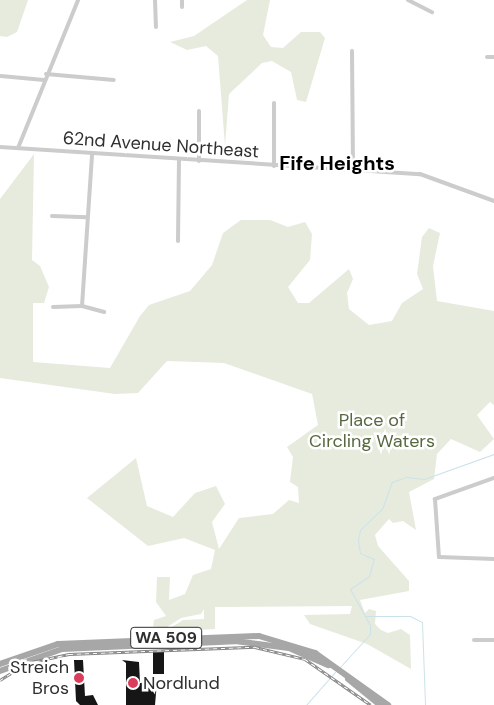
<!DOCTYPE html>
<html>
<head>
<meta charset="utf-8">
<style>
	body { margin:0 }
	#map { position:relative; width:494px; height:705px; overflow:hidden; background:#fff; font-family:"DM Sans",sans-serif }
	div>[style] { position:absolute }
	.green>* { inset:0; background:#e6ebdd }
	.stream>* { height:1px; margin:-0.5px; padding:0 0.5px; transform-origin:0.5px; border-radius:0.5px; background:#cbe2ea }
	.building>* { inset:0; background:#161616; transform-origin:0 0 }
	.street>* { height:4px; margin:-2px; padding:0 2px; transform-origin:2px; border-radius:2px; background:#ccc }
	.primary>* { height:6px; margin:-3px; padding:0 3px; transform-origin:3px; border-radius:3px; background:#a7a7a7 }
	.rail>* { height:3px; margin-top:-1.5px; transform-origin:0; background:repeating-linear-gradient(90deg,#fff 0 4px,#848484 0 8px); box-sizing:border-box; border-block:1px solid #848484 }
	.dots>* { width:14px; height:14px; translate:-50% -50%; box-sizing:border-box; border:2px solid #fff; border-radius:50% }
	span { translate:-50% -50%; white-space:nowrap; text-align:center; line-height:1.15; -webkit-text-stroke:5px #fff; paint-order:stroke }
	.shield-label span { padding:1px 4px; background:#fff; border:1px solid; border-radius:4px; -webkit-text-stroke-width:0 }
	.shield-label { font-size:16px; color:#2f2f2f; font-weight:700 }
	.street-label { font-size:18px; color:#2f2f2f }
	.park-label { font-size:18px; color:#57683f }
	.poi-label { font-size:18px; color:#2f2f2f }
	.right { translate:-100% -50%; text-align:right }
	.left { translate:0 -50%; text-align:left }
	.quarter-label { font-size:20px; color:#000; font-weight:700 }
</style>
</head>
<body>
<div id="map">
	<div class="green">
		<div style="clip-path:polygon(0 0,28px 0,17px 32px,7px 37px,0 36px)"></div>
		<div style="clip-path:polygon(247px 0,270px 0,263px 35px,271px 47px,283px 48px,301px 32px,320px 32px,325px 38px,306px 102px,297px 100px,291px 72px,272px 61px,262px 63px,229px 94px,225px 146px,218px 56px,206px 46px,187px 50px,170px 42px,194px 36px)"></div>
		<div style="clip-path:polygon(34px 154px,32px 260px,40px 266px,49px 287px,44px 303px,33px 303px,33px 362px,110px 368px,140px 316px,149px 305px,190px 291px,212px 265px,223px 233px,241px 220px,270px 220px,288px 227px,305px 222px,312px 234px,310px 260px,288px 287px,298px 303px,309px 303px,349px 269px,353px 279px,347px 293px,349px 309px,369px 325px,392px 321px,402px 303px,423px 289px,417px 274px,422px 237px,429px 228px,440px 233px,433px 266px,437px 301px,494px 311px,494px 405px,490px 402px,477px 415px,494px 439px,480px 452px,451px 439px,437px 454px,434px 479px,409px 492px,416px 530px,403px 521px,393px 523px,389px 519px,375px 535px,378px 546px,409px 581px,409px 591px,360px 600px,365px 613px,369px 609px,376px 611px,375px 624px,381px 630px,388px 633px,401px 629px,410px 635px,411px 669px,367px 644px,310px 624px,304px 615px,350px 614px,352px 606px,215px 607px,215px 629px,164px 632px,183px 620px,204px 619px,204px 609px,201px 614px,181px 618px,164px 629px,153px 626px,154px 620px,166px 616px,156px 602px,157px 577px,170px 577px,169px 600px,185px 594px,193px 575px,211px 569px,215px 550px,184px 538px,148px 546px,87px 498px,136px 458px,147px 506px,173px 517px,195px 493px,216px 486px,225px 504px,212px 522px,219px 549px,239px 518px,273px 514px,289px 500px,299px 503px,298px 487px,290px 482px,293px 457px,287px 447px,318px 425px,312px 394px,224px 363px,167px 361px,138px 393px,115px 394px,0 378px,0 199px)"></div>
	</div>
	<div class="stream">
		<div style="left:366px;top:616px;width:44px"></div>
		<div style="left:410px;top:616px;width:13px;rotate:27deg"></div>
		<div style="left:422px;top:622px;width:83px;rotate:87.9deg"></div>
		<div style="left:340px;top:667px;width:45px;rotate:-47.7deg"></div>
		<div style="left:370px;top:634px;width:9px;rotate:-90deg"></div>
		<div style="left:370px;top:625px;width:41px;rotate:-119.1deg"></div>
		<div style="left:350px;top:589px;width:23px;rotate:-34deg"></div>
		<div style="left:369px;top:576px;width:18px;rotate:-74deg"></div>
		<div style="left:374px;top:559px;width:15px;rotate:-157deg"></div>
		<div style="left:360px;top:553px;width:13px;rotate:-99deg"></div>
		<div style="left:358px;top:540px;width:10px;rotate:-79deg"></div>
		<div style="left:360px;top:530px;width:30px;rotate:-44deg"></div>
		<div style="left:382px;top:509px;width:29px;rotate:-70deg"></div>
		<div style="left:392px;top:482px;width:15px;rotate:-20deg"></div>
		<div style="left:406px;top:477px;width:18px;rotate:6deg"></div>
		<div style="left:424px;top:479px;width:74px;rotate:-19.7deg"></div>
		<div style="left:306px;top:705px;width:44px;rotate:-48.7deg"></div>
	</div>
	<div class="building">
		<div style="left:153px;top:652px;width:11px;height:22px"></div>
		<div style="clip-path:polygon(74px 660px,83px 660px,85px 696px,93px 695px,98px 705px,80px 705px,76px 701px)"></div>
		<div style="clip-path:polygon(122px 660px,139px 662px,140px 683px,157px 682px,155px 705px,126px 705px,126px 663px)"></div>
	</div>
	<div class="street">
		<div style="left:155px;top:0;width:27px;rotate:88deg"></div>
		<div style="left:408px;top:0;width:27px;rotate:27deg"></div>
		<div style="left:182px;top:7px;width:7px;rotate:-90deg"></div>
		<div style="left:352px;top:51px;width:119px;rotate:89.5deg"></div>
		<div style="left:487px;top:57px;width:7px"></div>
		<div style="left:46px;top:74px;width:68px;rotate:5deg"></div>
		<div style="left:1px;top:76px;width:43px;rotate:5.3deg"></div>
		<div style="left:199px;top:111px;width:50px;rotate:90deg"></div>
		<div style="left:0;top:147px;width:421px;rotate:3.7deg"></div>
		<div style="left:420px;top:174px;width:79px;rotate:20deg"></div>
		<div style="left:18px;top:148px;width:160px;rotate:-67.9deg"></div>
		<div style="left:274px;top:166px;width:63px;rotate:-90deg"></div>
		<div style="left:52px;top:216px;width:35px;rotate:2deg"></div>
		<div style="left:178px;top:241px;width:81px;rotate:-89.3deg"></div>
		<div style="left:82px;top:306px;width:152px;rotate:-86.2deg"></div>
		<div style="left:82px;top:306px;width:23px;rotate:15deg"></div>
		<div style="left:53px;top:307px;width:29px;rotate:-2deg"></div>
		<div style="left:494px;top:478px;width:63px;rotate:160.4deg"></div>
		<div style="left:435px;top:499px;width:58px;rotate:86.1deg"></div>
		<div style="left:439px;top:557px;width:55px;rotate:2.1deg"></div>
		<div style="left:474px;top:640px;width:20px"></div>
	</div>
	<div class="primary">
		<div style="left:0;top:664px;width:61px;rotate:-19deg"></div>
		<div style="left:58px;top:644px;width:201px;rotate:-2.3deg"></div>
		<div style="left:259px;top:636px;width:59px;rotate:16.9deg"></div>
		<div style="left:315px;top:653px;width:90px;rotate:35.5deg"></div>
		<div style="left:0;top:671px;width:66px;rotate:-19.5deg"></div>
		<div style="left:62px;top:649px;width:173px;rotate:-2.6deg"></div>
		<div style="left:235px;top:641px;width:54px;rotate:7.4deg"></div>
		<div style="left:289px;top:648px;width:43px;rotate:23.6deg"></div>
		<div style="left:348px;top:679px;width:41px;rotate:39.1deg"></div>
	</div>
	<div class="rail">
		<div style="left:0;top:680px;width:32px;rotate:-32deg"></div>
		<div style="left:27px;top:663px;width:43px;rotate:-12.1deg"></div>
		<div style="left:69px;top:654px;width:186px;rotate:-2.2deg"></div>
		<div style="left:255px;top:647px;width:51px;rotate:13.5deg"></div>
		<div style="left:305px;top:659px;width:80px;rotate:34.9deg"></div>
	</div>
	<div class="dots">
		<div style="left:79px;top:678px;background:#db3c5c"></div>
		<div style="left:133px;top:683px;background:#db3c5c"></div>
	</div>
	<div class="shield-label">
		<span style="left:166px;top:638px">WA 509</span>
	</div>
	<div class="street-label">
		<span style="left:161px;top:145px;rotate:4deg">62nd Avenue Northeast</span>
	</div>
	<div class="park-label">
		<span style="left:372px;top:431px">Place of<br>Circling Waters</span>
	</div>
	<div class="poi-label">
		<span class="right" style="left:69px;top:678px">Streich<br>Bros</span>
		<span class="left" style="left:143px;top:683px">Nordlund</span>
	</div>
	<div class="quarter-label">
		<span style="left:337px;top:163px">Fife Heights</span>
	</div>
</div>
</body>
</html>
